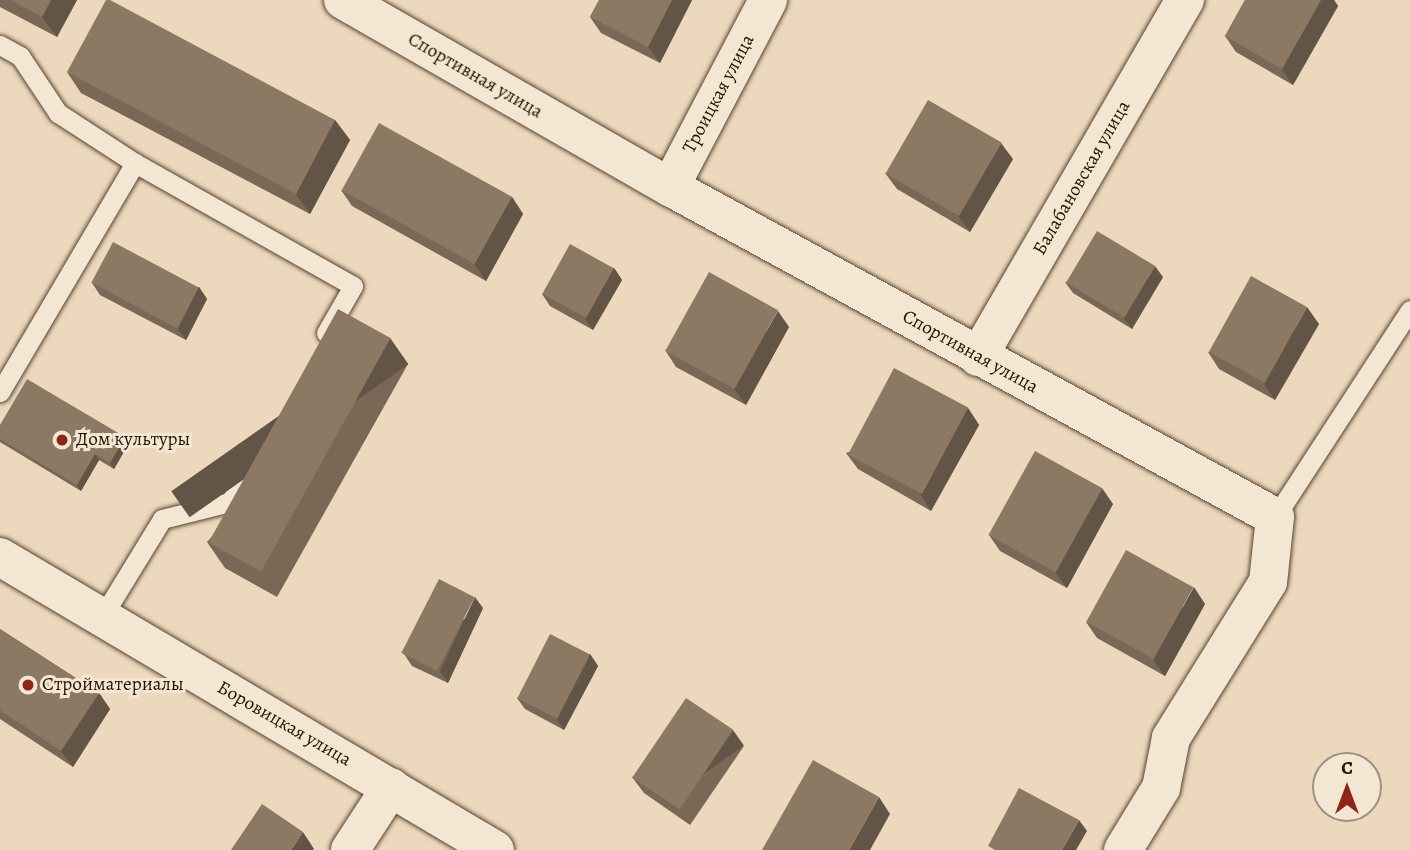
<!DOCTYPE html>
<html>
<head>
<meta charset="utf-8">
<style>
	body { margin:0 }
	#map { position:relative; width:1410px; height:850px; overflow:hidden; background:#ecd8bc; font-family:Alegreya,serif }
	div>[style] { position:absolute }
	.roads { filter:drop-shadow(0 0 2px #564430) drop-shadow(0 0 2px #564430) }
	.service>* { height:19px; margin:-9.5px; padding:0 9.5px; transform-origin:9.5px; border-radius:9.5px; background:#f3e6d3 }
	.minor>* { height:38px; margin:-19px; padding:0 19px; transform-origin:19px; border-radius:19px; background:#f3e6d3 }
	.tertiary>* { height:38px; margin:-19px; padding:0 19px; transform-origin:19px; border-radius:19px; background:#f3e6d3 }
	.wall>* { inset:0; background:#786855 }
	.shaded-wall>* { inset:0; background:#625545; transform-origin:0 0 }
	.building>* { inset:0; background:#8c7963; transform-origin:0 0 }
	.dots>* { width:19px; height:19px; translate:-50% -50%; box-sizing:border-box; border:4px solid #f3e6d3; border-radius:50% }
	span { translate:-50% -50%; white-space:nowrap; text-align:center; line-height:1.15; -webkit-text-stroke:6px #f3e6d3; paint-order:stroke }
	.street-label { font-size:19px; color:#241202 }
	.poi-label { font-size:19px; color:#241202 }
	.left { translate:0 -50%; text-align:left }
	.north { position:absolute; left:1312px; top:752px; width:70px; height:70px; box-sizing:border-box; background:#f3e6d3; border:2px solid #a0917f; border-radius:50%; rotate:0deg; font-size:19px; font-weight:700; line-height:28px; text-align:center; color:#241202 }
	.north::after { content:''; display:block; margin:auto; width:24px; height:32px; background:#8f2418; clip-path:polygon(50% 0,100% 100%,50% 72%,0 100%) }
</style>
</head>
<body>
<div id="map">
	<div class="roads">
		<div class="service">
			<div style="left:0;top:45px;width:23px;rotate:29deg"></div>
			<div style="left:20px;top:56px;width:69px;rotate:56.3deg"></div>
			<div style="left:58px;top:113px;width:92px;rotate:33deg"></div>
			<div style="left:0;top:392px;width:266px;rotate:-59.5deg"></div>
			<div style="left:135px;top:163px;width:250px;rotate:29.4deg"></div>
			<div style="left:353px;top:286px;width:54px;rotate:119.9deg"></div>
			<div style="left:1275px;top:517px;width:247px;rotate:-56.9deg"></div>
			<div style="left:102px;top:617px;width:115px;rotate:-58.5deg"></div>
			<div style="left:162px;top:519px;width:70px;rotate:-14deg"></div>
			<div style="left:230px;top:502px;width:24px;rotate:-60deg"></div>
		</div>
		<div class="minor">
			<div style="left:343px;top:0;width:377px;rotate:29.8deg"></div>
			<div style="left:670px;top:187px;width:689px;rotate:28.61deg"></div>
			<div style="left:1275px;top:517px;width:65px;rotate:96.1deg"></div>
			<div style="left:1268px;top:582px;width:184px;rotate:121.9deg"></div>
			<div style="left:1171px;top:738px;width:51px;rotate:101.3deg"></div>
			<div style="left:1161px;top:788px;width:73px;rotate:121.5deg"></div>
			<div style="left:670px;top:187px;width:211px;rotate:-62.3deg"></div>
			<div style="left:978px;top:357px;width:413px;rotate:-59.9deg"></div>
			<div style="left:350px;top:850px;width:75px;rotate:-56.9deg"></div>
		</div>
		<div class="tertiary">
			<div style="left:0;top:557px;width:575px;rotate:30.62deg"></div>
		</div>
	</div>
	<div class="wall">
		<div style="clip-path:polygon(0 0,77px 0,57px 37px,0 7px)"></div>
		<div style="clip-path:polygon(599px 0,692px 0,660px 63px,601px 33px,590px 17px)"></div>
		<div style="clip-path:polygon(1245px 0,1334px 0,1338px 6px,1293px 85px,1236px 52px,1225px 36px)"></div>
		<div style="clip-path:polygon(67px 72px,335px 120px,350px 140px,310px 214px,81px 93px)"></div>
		<div style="clip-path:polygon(1013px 159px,970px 232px,897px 189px,885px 173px)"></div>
		<div style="clip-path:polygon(341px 190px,512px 197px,523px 214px,486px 281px,352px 206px)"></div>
		<div style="clip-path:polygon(614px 268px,622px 280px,593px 330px,550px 306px,542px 294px)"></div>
		<div style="clip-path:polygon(1163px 277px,1132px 329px,1073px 293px,1065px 282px)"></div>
		<div style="clip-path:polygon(92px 283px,199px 287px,207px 299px,186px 340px,100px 295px)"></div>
		<div style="clip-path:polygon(1319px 324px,1275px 400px,1219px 369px,1208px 352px)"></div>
		<div style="clip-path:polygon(789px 327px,746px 405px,676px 367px,665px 350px)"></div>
		<div style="clip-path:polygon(390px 338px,408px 364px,277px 597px,225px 568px,207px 542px)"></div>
		<div style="clip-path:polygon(968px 408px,979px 425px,931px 511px,858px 469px,846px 453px)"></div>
		<div style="clip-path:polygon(0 425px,125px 437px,129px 443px,114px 469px,99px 460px,81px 491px,0 442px)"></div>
		<div style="clip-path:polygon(1113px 504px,1067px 588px,1000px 551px,989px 535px)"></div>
		<div style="clip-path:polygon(1205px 604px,1165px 676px,1097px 638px,1086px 622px)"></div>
		<div style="clip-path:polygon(483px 608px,448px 683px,412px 666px,404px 654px)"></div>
		<div style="clip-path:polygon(0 629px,99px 693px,110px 709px,73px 767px,0 719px)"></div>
		<div style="clip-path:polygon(590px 654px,598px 666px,564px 730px,525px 709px,517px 698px)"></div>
		<div style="clip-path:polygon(744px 746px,690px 825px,644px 793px,632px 777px)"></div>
	</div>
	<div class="shaded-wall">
		<div style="clip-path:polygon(51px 0,77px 0,57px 37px,42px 17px)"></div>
		<div style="clip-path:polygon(672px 0,692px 0,660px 63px,648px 47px)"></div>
		<div style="clip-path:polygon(1321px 0,1334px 0,1338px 6px,1293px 85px,1282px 69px)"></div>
		<div style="clip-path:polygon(335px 120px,350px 140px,310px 214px,296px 194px)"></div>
		<div style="clip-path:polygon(1001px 143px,1013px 159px,970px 232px,958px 216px)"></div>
		<div style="clip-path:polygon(512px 197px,523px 214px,486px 281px,474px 264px)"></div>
		<div style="clip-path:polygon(1155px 266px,1163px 277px,1132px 329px,1124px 318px)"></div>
		<div style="clip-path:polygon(614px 268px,622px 280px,593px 330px,585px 319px)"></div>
		<div style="clip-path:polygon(199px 287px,207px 299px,186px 340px,178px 329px)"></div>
		<div style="clip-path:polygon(1307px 307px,1319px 324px,1275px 400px,1264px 384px)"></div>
		<div style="clip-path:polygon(778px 311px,789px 327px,746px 405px,734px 389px)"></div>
		<div style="left:390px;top:338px;width:32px;height:267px;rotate:55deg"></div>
		<div style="clip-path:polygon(968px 408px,979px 425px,931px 511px,920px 494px)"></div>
		<div style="clip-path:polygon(125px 437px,129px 443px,114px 469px,110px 463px)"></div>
		<div style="clip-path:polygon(95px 454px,99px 460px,81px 491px,77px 485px)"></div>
		<div style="clip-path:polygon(1102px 488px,1113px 504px,1067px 588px,1055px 572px)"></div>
		<div style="clip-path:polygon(1194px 587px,1205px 604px,1165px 676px,1153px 660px)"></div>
		<div style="clip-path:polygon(475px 597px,483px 608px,448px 683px,440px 671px)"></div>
		<div style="clip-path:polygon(590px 654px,598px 666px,564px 730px,556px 718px)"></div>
		<div style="clip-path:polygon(99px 693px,110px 709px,73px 767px,61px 751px)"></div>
		<div style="left:733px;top:730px;width:19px;height:96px;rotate:55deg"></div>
		<div style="clip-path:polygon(879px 797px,890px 814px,870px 850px,849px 850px)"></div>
		<div style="clip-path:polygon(1079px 820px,1087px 831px,1076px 850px,1062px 850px)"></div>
		<div style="clip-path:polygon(303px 832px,314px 849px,313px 850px,291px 850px)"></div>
	</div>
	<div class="building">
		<div style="clip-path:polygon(11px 0,51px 0,42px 17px)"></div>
		<div style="clip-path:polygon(106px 0,110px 0,335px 120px,296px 194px,67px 72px)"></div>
		<div style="clip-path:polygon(599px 0,672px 0,648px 47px,590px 17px)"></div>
		<div style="clip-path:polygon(1245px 0,1321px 0,1282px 69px,1225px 36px)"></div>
		<div style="left:928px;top:100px;width:85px;height:85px;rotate:30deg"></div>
		<div style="left:379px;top:123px;width:152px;height:77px;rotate:29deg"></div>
		<div style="left:1097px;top:231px;width:68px;height:60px;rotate:31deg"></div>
		<div style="left:113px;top:242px;width:97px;height:46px;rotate:28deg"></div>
		<div style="left:570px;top:244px;width:50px;height:57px;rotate:29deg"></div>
		<div style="left:709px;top:272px;width:79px;height:90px;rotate:29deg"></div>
		<div style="left:1251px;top:276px;width:64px;height:87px;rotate:29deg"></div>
		<div style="left:338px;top:309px;width:60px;height:267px;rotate:29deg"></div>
		<div style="left:894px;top:368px;width:84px;height:98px;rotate:28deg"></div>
		<div style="clip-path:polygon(27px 379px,125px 437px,110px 463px,95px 454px,77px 485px,0 439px,0 425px)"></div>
		<div style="left:1035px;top:451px;width:77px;height:96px;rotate:29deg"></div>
		<div style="left:1126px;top:550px;width:77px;height:82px;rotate:29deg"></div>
		<div style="left:439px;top:579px;width:40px;height:83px;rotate:27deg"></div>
		<div style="clip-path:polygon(0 629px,99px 693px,61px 751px,0 710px)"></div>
		<div style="left:550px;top:634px;width:45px;height:72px;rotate:27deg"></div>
		<div style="left:686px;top:698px;width:57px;height:96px;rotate:34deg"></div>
		<div style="clip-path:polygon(813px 760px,879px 797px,849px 850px,762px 850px)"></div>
		<div style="clip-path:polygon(1019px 788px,1079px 820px,1062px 850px,995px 850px,988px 846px)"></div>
		<div style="clip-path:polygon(262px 804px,303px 832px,291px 850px,231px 850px)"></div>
	</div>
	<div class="dots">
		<div style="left:62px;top:440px;background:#8f2418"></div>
		<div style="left:28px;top:685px;background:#8f2418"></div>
	</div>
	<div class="street-label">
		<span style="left:475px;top:76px;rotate:30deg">Спортивная улица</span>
		<span style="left:719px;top:94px;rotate:-62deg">Троицкая улица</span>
		<span style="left:1082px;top:178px;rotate:-60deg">Балабановская улица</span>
		<span style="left:970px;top:352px;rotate:29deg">Спортивная улица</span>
		<span style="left:284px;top:724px;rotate:30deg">Боровицкая улица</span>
	</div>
	<div class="poi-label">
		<span class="left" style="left:76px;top:440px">Дом культуры</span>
		<span class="left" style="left:42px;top:685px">Стройматериалы</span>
	</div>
	<div class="north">С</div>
</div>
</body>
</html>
